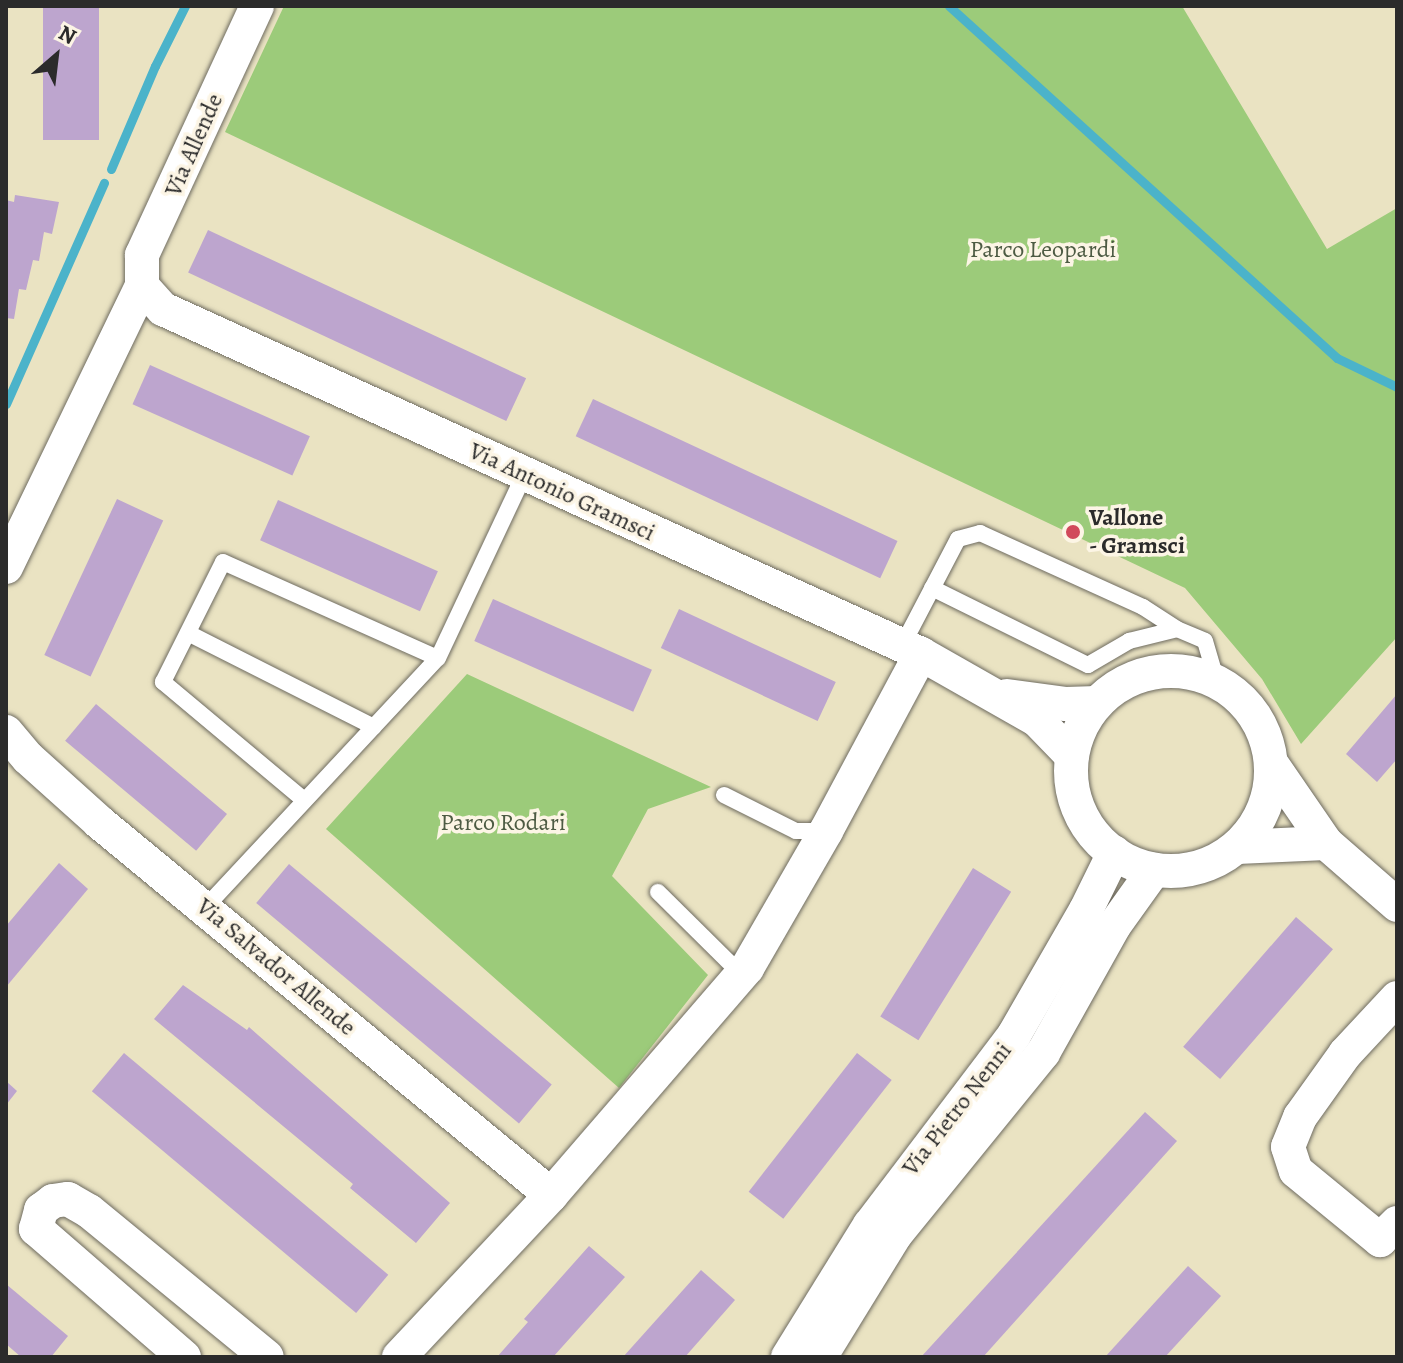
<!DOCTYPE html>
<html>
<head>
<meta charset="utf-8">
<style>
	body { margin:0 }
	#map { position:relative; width:1403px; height:1363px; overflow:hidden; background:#eae3c2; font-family:Alegreya,serif }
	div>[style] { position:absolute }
	.green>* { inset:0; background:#9ccb7a }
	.stream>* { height:9px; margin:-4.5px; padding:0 4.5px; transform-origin:4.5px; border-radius:4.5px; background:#4bb3ca }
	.building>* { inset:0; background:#bda5ce; transform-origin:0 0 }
	.roads { filter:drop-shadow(0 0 2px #6e6b60) drop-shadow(0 0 2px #6e6b60) }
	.lane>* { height:16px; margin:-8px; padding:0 8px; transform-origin:8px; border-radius:8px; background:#fff }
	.street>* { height:34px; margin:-17px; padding:0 17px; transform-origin:17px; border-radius:17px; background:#fff }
	.street>.ring { margin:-17px; padding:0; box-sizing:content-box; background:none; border:34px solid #fff; border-radius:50% }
	.dots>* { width:22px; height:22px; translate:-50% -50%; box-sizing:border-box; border:4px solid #fcf5e5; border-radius:50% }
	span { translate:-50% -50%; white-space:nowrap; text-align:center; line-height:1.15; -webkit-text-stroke:7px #fcf5e5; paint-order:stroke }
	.street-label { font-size:24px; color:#2b2b2b }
	.park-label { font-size:24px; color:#4d5b43 }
	.poi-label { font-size:24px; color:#2b2b2b; font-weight:700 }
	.left { translate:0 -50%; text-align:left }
	.frame { position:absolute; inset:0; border:8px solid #2b2b2b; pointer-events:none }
	.north { position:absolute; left:16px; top:16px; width:80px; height:80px; -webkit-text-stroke:6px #fcf5e5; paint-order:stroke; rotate:28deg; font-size:22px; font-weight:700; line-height:32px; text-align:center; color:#2b2b2b }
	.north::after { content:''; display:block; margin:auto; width:28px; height:36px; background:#2b2b2b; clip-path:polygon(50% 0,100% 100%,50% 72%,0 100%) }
</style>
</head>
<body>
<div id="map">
	<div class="green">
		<div style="clip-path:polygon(284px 6px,1182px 6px,1327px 249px,1397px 208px,1397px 637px,1301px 744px,1262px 679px,1185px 588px,225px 132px)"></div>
		<div style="clip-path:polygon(467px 674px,711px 787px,648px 809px,612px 876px,708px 975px,619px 1088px,326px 829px)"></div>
	</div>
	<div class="stream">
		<div style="left:949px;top:6px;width:524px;rotate:42.21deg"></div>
		<div style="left:1337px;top:358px;width:67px;rotate:25.8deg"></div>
		<div style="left:111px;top:169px;width:112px;rotate:-66.9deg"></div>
		<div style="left:155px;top:66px;width:67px;rotate:-63.4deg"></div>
		<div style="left:6px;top:404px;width:242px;rotate:-66.1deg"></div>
	</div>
	<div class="building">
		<div style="left:43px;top:6px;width:56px;height:134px"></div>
		<div style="clip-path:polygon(15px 195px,59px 202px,52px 234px,44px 232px,39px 261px,33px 260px,26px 290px,19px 289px,14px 319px,6px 318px,6px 200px,14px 202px)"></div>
		<div style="left:208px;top:230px;width:351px;height:47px;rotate:25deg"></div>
		<div style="left:150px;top:365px;width:175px;height:43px;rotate:24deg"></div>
		<div style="left:593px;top:399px;width:336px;height:41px;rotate:25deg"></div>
		<div style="left:117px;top:499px;width:51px;height:172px;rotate:25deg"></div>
		<div style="left:278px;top:500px;width:175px;height:44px;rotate:24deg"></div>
		<div style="left:493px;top:599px;width:174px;height:46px;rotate:24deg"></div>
		<div style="left:679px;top:609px;width:173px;height:43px;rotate:25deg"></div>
		<div style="clip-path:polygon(1397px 694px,1397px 759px,1377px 782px,1346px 754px)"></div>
		<div style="left:96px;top:704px;width:171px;height:48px;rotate:40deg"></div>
		<div style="clip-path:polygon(59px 863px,88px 889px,6px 987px,6px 926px)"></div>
		<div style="left:289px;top:864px;width:343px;height:51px;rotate:40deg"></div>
		<div style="left:973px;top:868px;width:45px;height:175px;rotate:32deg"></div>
		<div style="left:1296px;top:917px;width:49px;height:172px;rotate:41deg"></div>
		<div style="clip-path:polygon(183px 985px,247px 1030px,249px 1027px,450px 1203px,416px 1243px,350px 1188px,353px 1184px,154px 1019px)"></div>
		<div style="left:124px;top:1053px;width:345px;height:50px;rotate:40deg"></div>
		<div style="left:857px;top:1053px;width:44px;height:176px;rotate:38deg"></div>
		<div style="clip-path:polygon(6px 1081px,17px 1091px,6px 1105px)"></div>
		<div style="clip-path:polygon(1145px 1112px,1177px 1141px,983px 1357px,921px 1357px)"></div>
		<div style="clip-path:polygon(589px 1246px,625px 1277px,553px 1357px,497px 1357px,528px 1322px,524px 1319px)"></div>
		<div style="clip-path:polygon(1188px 1266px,1221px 1296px,1165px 1357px,1105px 1357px)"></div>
		<div style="clip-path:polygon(701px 1270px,735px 1300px,685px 1357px,623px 1357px)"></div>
		<div style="clip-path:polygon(6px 1284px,68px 1336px,51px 1357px,21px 1357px,6px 1344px)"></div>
	</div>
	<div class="roads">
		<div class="lane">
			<div style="left:932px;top:588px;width:174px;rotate:26.3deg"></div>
			<div style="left:1088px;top:665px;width:48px;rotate:-30.3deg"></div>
			<div style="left:1129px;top:641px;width:49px;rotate:-14deg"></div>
			<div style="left:188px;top:633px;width:208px;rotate:26.8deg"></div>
			<div style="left:902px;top:646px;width:121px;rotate:-62.4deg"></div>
			<div style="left:958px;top:539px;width:23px;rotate:-15deg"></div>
			<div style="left:980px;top:533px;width:179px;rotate:24.4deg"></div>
			<div style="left:1143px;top:607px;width:40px;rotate:32.9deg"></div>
			<div style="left:1177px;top:629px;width:30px;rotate:23deg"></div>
			<div style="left:1205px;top:641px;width:43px;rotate:73.7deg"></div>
			<div style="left:724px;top:795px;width:80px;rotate:26.6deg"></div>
			<div style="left:796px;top:831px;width:29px"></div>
			<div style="left:304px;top:800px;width:184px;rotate:-140.1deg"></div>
			<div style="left:163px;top:682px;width:134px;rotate:-63.4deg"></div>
			<div style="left:223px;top:562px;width:235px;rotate:24.1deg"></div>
			<div style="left:658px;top:892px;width:118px;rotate:44.7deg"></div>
			<div style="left:214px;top:898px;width:328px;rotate:-47deg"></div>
			<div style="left:438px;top:658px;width:202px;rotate:-64.8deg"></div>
		</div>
		<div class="street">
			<div style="left:142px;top:286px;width:31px;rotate:48deg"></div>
			<div style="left:163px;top:309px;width:833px;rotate:24.47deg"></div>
			<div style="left:921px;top:654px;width:133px;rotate:29.6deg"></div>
			<div style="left:1037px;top:720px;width:50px;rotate:45.8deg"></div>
			<div style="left:6px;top:567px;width:312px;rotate:-64.2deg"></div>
			<div style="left:142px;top:286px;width:31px;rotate:-90deg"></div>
			<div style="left:142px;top:255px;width:274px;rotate:-65.2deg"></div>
			<div class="ring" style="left:1071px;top:671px;width:166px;height:166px"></div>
			<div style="left:1007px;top:696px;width:60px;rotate:7.7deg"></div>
			<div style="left:1066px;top:704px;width:31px;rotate:-2deg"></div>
			<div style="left:6px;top:732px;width:34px;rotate:50deg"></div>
			<div style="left:28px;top:758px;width:96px;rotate:42deg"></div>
			<div style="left:99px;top:822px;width:586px;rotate:39.53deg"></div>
			<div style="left:1271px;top:763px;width:97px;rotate:55.5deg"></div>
			<div style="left:1326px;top:843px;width:94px;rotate:41.1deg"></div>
			<div style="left:1237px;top:847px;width:89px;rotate:-2.6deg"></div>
			<div style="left:1397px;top:998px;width:76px;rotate:132.9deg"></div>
			<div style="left:1345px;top:1054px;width:77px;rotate:125.5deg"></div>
			<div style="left:1300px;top:1117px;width:32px;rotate:112deg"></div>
			<div style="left:1288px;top:1147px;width:25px;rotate:72deg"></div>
			<div style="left:1296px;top:1171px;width:109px;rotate:39.4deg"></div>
			<div style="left:1380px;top:1240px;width:24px;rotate:-45deg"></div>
			<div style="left:184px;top:1357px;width:196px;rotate:-139.1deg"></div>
			<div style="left:36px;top:1229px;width:20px;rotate:-75deg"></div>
			<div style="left:41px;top:1210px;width:15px;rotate:-37deg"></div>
			<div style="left:53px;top:1201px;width:15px;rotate:-8deg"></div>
			<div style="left:68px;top:1199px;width:24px;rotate:30deg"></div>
			<div style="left:89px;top:1211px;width:230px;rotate:39.4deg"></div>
			<div style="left:399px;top:1357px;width:222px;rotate:-46.8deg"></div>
			<div style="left:551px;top:1195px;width:300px;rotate:-49.2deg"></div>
			<div style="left:747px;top:968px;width:158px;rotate:-60deg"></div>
			<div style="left:826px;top:831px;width:201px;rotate:-61.8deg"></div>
			<div style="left:788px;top:1357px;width:155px;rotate:-58.2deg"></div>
			<div style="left:870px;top:1225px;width:238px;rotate:-52.8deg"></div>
			<div style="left:1014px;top:1035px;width:144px;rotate:-60.1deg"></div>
			<div style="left:1086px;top:910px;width:64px;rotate:-63.8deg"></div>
			<div style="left:820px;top:1357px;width:143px;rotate:-58.4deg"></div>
			<div style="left:895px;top:1235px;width:235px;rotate:-50.9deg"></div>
			<div style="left:1043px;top:1053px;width:145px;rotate:-60.8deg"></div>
			<div style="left:1114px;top:926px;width:69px;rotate:-54.5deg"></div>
		</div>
	</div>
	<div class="dots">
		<div style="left:1073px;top:532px;background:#d1495b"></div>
	</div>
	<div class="street-label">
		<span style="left:194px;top:145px;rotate:-66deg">Via Allende</span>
		<span style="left:562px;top:492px;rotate:25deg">Via Antonio Gramsci</span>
		<span style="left:276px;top:967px;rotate:40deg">Via Salvador Allende</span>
		<span style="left:957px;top:1109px;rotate:-52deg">Via Pietro Nenni</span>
	</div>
	<div class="park-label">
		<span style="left:1043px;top:250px">Parco Leopardi</span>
		<span style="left:503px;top:823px">Parco Rodari</span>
	</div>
	<div class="poi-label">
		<span class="left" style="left:1089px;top:532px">Vallone<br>- Gramsci</span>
	</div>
	<div class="frame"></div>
	<div class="north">N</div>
</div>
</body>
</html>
